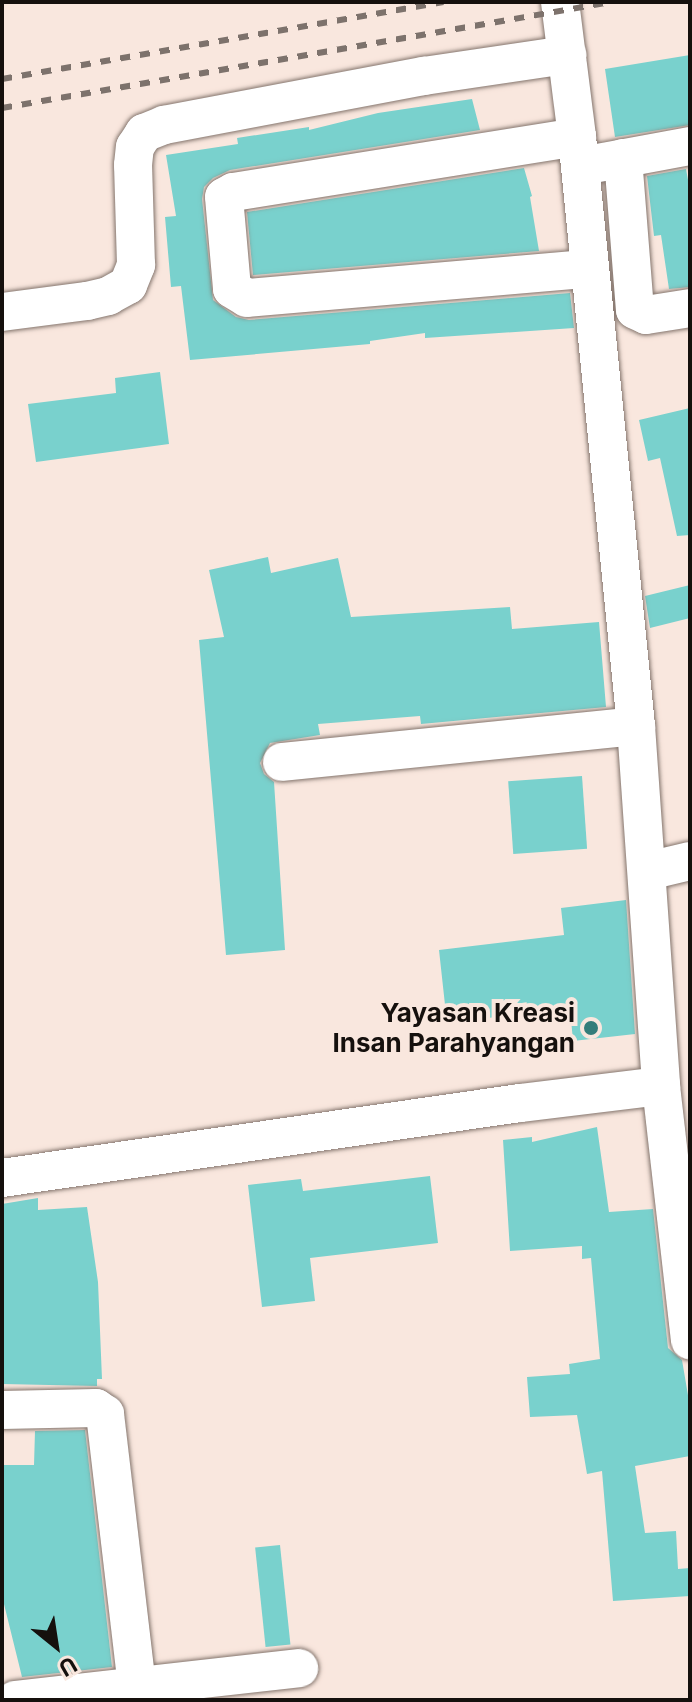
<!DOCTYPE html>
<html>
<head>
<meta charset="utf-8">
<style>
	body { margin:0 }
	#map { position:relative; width:692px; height:1702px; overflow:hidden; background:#f9e7de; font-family:Inter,sans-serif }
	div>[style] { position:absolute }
	.building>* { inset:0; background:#79d1cd; transform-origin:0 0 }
	.roads { filter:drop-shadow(0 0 2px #84756d) drop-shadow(0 0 2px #84756d) }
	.minor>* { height:38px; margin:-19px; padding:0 19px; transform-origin:19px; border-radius:19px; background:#fff }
	.rail>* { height:6px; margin-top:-3px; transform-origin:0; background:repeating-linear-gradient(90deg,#7d726c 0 10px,transparent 0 20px) }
	.dots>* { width:22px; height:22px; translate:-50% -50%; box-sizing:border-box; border:4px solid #f9e7de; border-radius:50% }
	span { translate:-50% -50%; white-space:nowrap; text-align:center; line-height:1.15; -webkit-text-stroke:8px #f9e7de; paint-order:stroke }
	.poi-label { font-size:26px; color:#15100d; font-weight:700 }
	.right { translate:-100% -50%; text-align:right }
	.frame { position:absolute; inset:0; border:4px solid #15100d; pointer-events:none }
	.north { position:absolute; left:16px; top:1606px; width:80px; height:80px; -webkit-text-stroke:6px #f9e7de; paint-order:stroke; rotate:150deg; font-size:22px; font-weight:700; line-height:32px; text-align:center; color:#15100d }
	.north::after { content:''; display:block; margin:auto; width:28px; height:36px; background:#15100d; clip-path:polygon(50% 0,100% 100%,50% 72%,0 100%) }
</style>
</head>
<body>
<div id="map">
	<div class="building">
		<div style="clip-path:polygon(690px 55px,690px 125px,615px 137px,605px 69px)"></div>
		<div style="clip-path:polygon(472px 99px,480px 130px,230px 170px,213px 178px,204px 187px,202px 199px,213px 300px,236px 317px,249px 320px,570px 293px,574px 328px,425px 338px,425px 333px,370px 341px,370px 344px,190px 360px,181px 286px,171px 287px,165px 217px,176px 216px,166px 155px,238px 144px,237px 138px,309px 127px,309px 130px,378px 113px)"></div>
		<div style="clip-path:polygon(524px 168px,532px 196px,530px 197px,539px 251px,253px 275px,247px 212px)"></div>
		<div style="clip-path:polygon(686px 169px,690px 191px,690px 287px,669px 289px,661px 235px,654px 236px,647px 176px)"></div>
		<div style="clip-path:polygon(160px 372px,169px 444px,36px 462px,28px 404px,116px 393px,115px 378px)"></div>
		<div style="clip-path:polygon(690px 408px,690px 535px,677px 536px,660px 458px,648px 461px,639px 420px)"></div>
		<div style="clip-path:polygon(268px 557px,271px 573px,338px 558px,351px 617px,510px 607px,512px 629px,599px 622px,606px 707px,421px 724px,420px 716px,318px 724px,320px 735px,270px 743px,260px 763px,264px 774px,274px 782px,285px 950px,226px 955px,199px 640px,224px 637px,209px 570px)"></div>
		<div style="clip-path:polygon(690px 585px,690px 618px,650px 628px,645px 596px)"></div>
		<div style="left:582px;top:776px;width:73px;height:74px;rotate:86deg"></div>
		<div style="clip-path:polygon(626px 900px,635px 1034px,573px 1041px,570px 1008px,447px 1023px,439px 950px,564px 935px,561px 908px)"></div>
		<div style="clip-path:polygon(597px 1127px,609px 1212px,653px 1209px,668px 1348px,682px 1360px,690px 1407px,690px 1456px,635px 1466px,645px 1533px,676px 1531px,678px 1569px,690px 1568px,690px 1596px,613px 1601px,602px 1471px,587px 1474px,577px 1415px,530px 1417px,527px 1377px,570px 1374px,569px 1364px,600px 1359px,591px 1258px,582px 1259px,582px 1246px,510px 1251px,503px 1140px,532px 1137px,532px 1142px)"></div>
		<div style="clip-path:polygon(430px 1176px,438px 1243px,310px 1258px,315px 1301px,262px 1307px,248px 1185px,301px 1179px,303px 1191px)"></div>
		<div style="clip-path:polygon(38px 1198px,38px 1210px,87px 1207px,98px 1282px,102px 1379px,97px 1379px,97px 1386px,2px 1384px,2px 1204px)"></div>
		<div style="clip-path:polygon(85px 1430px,112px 1667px,22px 1677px,2px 1596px,2px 1465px,34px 1465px,35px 1431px)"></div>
		<div style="left:280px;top:1545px;width:100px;height:25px;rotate:84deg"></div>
	</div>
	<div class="roads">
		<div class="minor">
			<div style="left:560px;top:2px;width:136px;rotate:82.8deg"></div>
			<div style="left:577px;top:137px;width:592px;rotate:84.28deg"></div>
			<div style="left:636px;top:726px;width:361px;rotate:86deg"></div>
			<div style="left:661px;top:1086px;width:256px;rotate:83.5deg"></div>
			<div style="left:577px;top:137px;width:348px;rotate:170.9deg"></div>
			<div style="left:233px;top:192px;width:10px;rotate:151deg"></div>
			<div style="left:224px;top:197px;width:92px;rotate:85deg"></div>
			<div style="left:232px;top:289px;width:17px;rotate:31deg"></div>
			<div style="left:247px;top:298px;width:342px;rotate:-4.9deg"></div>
			<div style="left:623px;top:158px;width:152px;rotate:85.5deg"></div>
			<div style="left:635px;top:310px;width:12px;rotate:24deg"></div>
			<div style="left:646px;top:315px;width:45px;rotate:-9deg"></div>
			<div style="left:598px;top:163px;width:94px;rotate:-10.5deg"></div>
			<div style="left:2px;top:312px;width:86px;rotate:-7.4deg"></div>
			<div style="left:87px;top:301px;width:22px;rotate:-13deg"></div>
			<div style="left:108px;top:296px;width:23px;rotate:-29deg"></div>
			<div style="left:128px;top:285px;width:22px;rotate:-68deg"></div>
			<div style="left:136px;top:265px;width:100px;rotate:-91.7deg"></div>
			<div style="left:133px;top:165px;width:18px;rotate:-84deg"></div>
			<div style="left:135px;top:147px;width:17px;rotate:-57deg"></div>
			<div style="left:144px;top:133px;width:22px;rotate:-22deg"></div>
			<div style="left:164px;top:125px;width:265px;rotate:-10.7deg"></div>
			<div style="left:424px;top:76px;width:145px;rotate:-8.4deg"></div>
			<div style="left:282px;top:762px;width:356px;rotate:-5.8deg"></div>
			<div style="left:648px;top:871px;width:43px;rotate:-13.4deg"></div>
			<div style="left:2px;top:1178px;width:523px;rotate:-8.24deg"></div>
			<div style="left:520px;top:1103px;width:142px;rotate:-6.9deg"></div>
			<div style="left:2px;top:1410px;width:94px;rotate:-1.2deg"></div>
			<div style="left:96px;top:1408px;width:11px;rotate:34deg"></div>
			<div style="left:105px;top:1414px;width:275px;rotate:83.3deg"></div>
			<div style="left:15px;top:1700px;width:286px;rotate:-6.4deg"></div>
		</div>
	</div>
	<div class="rail">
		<div style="left:2px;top:79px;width:448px;rotate:-9.9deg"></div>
		<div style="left:2px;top:108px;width:618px;rotate:-9.87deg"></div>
	</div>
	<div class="dots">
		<div style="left:591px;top:1028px;background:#347d7a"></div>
	</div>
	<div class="poi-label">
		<span class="right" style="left:575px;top:1028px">Yayasan Kreasi<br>Insan Parahyangan</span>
	</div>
	<div class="frame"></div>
	<div class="north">U</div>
</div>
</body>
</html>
